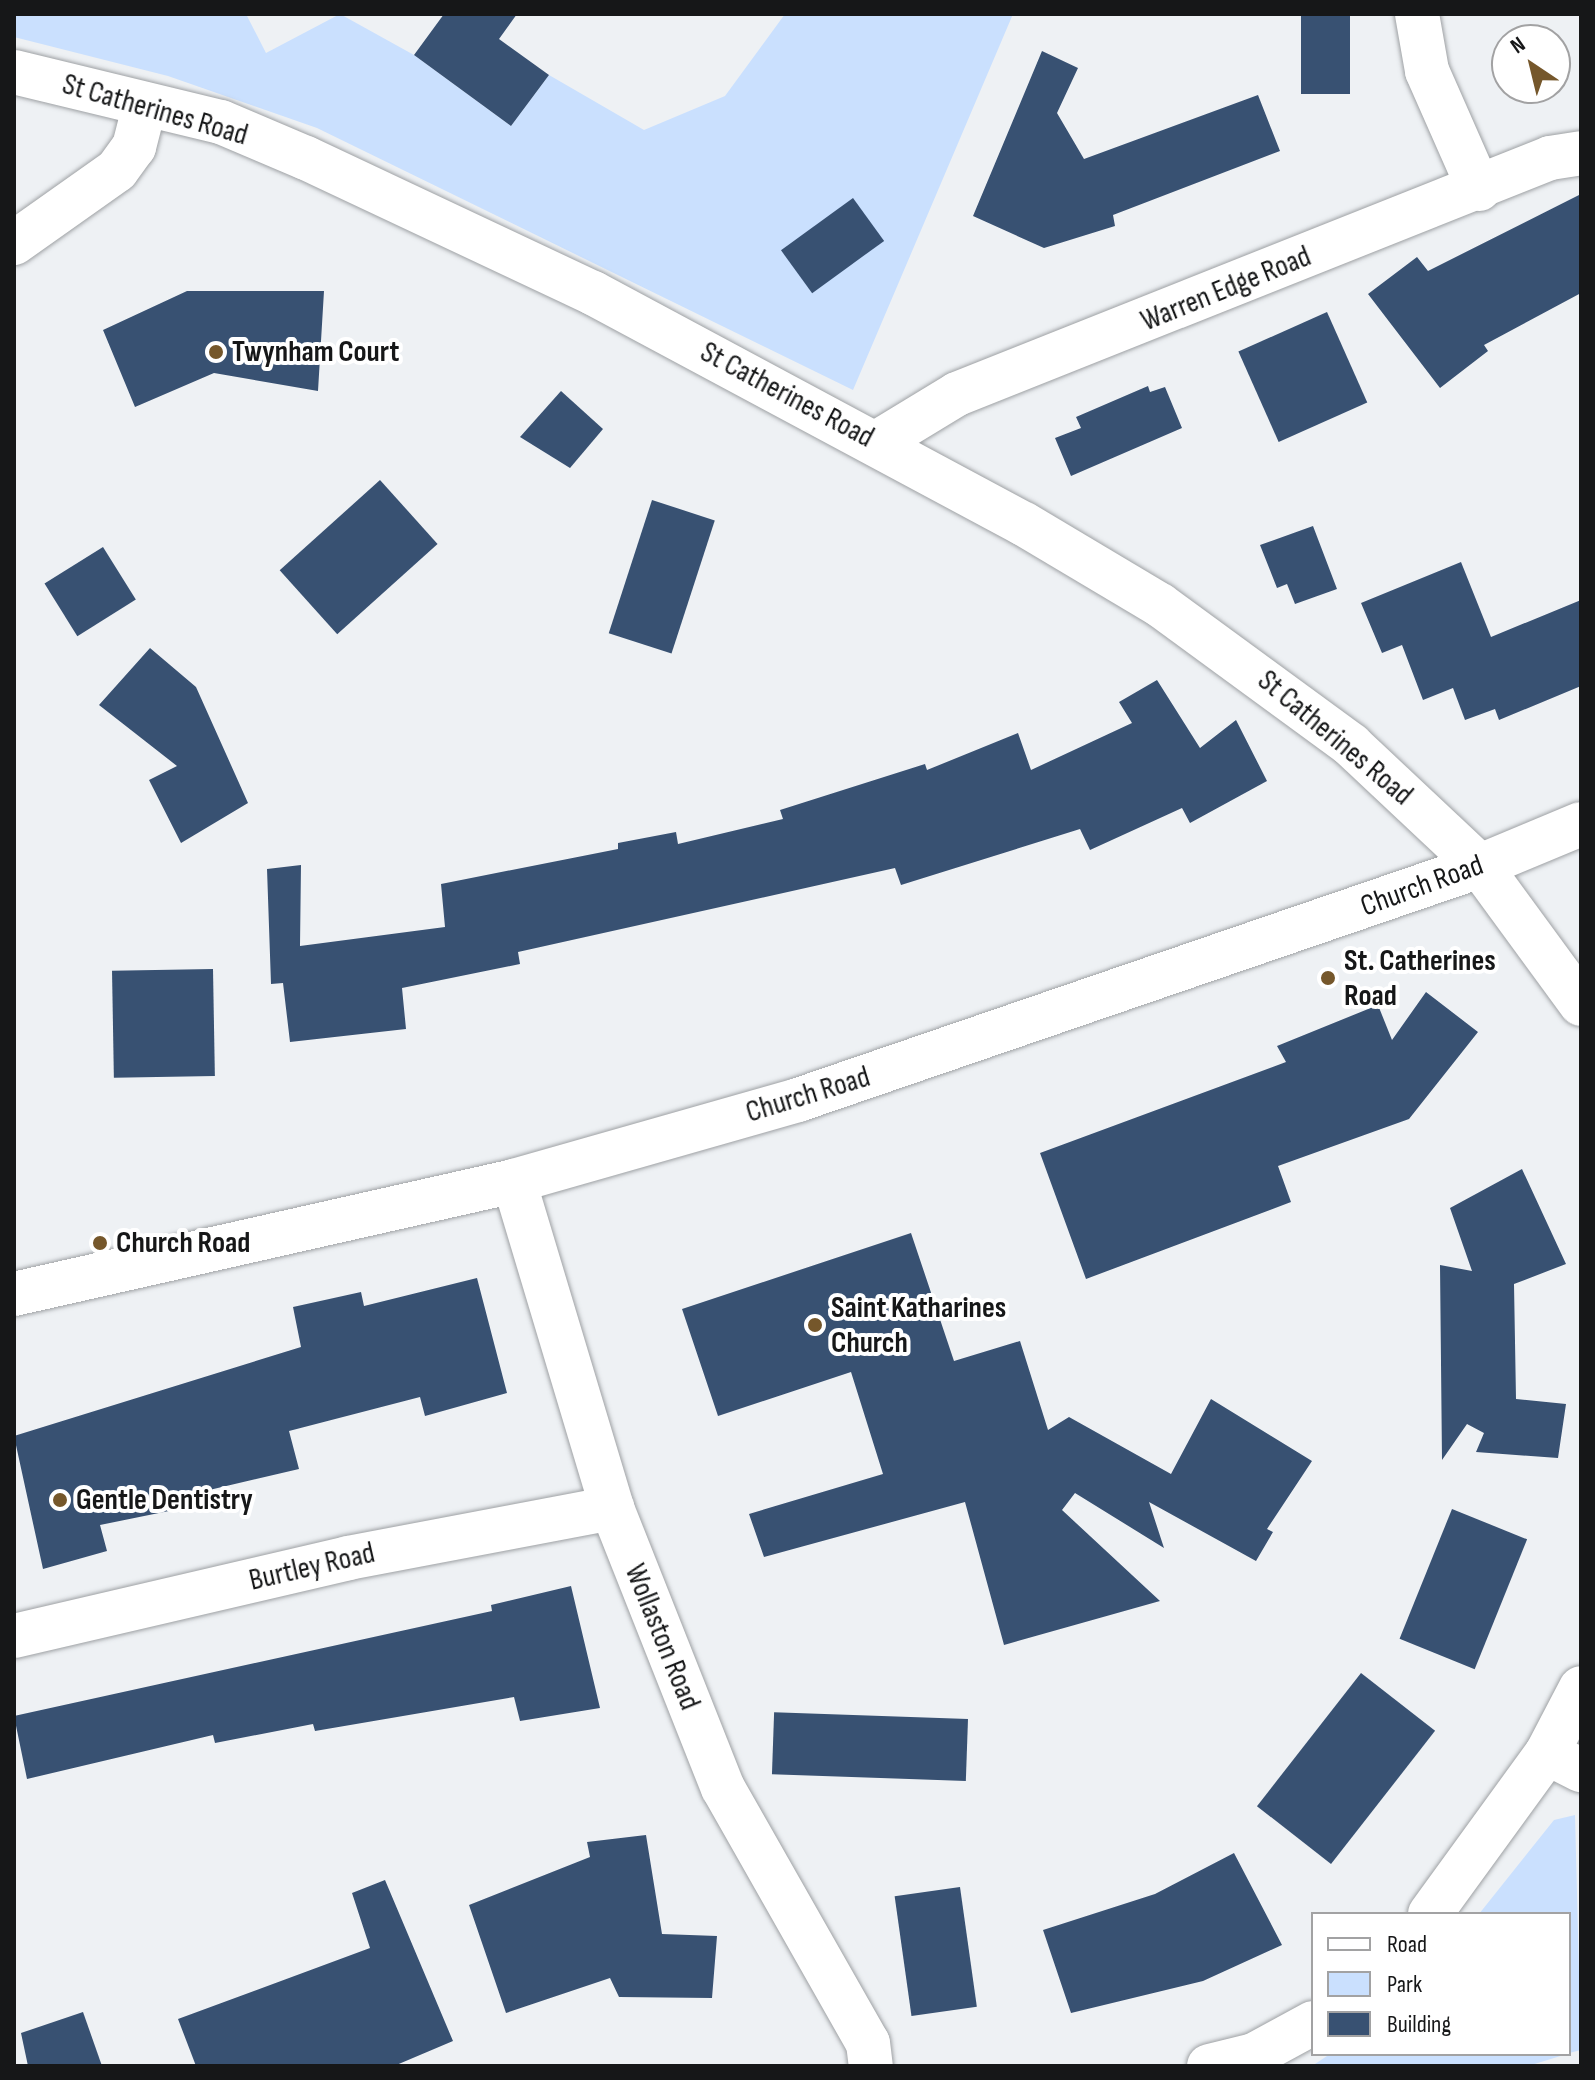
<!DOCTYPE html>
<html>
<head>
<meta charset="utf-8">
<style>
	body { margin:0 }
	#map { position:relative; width:1595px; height:2080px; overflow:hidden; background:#eef1f4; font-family:"Sofia Sans Condensed",sans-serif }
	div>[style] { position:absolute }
	.green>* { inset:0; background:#cae0fe }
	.building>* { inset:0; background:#385172; transform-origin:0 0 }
	.roads { filter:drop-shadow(0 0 2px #9ea1a4) drop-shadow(0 0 2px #9ea1a4) }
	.minor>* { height:44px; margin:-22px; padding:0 22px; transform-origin:22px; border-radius:22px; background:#fff }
	.dots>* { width:22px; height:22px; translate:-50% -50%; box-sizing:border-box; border:4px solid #fff; border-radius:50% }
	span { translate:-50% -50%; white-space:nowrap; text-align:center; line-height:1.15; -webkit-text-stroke:8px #fff; paint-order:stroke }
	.street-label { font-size:30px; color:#161718 }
	.poi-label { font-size:30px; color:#161718; font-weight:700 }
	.left { translate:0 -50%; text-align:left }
	.frame { position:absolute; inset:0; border:16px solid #161718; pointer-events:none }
	.legend { position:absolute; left:1311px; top:1912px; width:260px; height:144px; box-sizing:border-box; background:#fff; border:2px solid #a2a2a3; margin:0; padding:10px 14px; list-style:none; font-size:24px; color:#161718 }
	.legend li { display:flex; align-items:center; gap:16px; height:40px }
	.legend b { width:40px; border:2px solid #a2a2a3 }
	.north { position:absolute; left:1491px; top:24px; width:80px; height:80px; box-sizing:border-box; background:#fff; border:2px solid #a2a2a3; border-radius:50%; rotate:325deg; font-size:22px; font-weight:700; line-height:32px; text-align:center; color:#161718 }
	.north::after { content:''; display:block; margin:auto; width:28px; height:36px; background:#75572b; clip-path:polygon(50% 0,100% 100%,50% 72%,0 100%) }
</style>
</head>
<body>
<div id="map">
	<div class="green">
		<div style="clip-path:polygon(14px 14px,246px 14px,266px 53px,340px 14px,414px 55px,511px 126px,549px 75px,644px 130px,725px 96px,785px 14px,1013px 14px,853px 390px,317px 128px,168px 76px,14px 37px)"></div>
		<div style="clip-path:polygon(1575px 1815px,1581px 2050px,1569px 2053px,1569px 1914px,1479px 1914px,1554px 1820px)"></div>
		<div style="clip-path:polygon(1330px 2054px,1567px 2054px,1528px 2066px,1312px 2066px)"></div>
	</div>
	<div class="building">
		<div style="clip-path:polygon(444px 14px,517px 14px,499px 39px,549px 75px,511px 126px,414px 55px)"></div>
		<div style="left:1301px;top:14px;width:49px;height:80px"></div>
		<div style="clip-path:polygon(1042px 51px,1078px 68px,1057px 113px,1084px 159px,1258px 95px,1280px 151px,1113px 215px,1115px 226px,1044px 248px,973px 216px)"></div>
		<div style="clip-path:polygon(1581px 194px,1581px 293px,1484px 345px,1488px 351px,1440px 388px,1368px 294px,1417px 257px,1428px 271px)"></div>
		<div style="left:853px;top:198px;width:53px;height:89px;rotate:54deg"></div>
		<div style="clip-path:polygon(187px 291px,324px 291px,318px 391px,214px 373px,135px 407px,103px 330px)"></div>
		<div style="left:1327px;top:312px;width:99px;height:97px;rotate:66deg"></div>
		<div style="clip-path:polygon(1148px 386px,1150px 392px,1165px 387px,1182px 428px,1071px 476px,1055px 438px,1081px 428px,1076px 417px)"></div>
		<div style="clip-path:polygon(561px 391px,603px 429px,570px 468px,520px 437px)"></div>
		<div style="left:380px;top:480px;width:86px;height:135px;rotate:48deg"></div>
		<div style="left:652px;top:500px;width:66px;height:140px;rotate:18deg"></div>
		<div style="clip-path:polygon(1313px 526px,1337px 589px,1295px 604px,1287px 584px,1277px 588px,1260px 545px)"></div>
		<div style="left:103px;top:547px;width:62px;height:69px;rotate:58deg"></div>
		<div style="clip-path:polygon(1461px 562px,1491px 637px,1581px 600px,1581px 686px,1499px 720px,1495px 709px,1465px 720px,1453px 688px,1423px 700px,1402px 645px,1382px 653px,1361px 603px)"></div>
		<div style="clip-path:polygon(150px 648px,196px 687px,248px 803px,181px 843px,149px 780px,177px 766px,99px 705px)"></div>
		<div style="clip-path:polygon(1157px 680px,1200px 748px,1236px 720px,1267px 781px,1190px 823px,1182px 808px,1090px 850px,1080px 829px,901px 885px,895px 868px,518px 952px,520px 964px,402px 988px,406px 1029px,290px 1042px,283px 983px,271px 984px,267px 869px,301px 865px,300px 946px,445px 927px,441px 884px,618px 849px,618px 843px,676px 832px,678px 844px,783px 819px,780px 810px,925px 764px,927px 770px,1018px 733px,1031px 770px,1132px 723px,1119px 702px)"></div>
		<div style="left:213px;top:969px;width:107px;height:101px;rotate:89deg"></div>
		<div style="clip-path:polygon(1426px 992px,1478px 1032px,1409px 1119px,1278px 1166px,1291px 1202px,1086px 1279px,1040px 1153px,1286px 1062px,1277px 1046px,1378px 1005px,1392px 1040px)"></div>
		<div style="clip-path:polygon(1522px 1169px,1566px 1264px,1514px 1284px,1516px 1399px,1566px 1404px,1558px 1458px,1476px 1452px,1484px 1433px,1467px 1424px,1442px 1460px,1440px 1265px,1472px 1271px,1450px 1208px)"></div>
		<div style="clip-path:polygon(911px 1233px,954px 1361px,1020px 1341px,1048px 1430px,1069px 1417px,1171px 1474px,1211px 1399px,1312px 1461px,1267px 1529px,1273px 1532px,1256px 1561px,1149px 1502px,1164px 1548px,1075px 1493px,1062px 1510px,1160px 1601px,1004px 1645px,965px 1502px,764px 1557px,749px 1514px,883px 1474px,851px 1372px,718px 1416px,682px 1309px)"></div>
		<div style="clip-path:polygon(477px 1278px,507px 1393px,425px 1416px,420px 1397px,289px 1431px,299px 1469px,205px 1491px,208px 1503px,100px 1525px,107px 1551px,43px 1569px,14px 1436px,301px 1347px,293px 1307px,361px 1292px,364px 1306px)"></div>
		<div style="left:1452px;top:1509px;width:81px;height:140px;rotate:22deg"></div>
		<div style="clip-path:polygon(571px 1586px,600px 1708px,520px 1721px,514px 1697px,315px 1731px,313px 1724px,215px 1743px,213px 1735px,27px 1779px,14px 1716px,492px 1611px,491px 1605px)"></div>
		<div style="left:1361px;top:1673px;width:94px;height:169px;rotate:38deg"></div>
		<div style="left:968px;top:1719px;width:62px;height:194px;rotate:92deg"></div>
		<div style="clip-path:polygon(646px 1835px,662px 1934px,717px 1936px,712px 1998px,619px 1997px,610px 1978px,506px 2013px,469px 1905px,590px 1857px,587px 1842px)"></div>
		<div style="clip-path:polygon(1234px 1853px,1282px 1945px,1203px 1981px,1071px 2013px,1043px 1930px,1155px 1894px)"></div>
		<div style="clip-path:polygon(385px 1880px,453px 2041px,394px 2066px,196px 2066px,178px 2019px,370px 1948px,352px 1893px)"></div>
		<div style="left:960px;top:1887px;width:121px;height:66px;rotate:82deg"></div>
		<div style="clip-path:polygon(83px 2012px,102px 2066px,28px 2066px,21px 2033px)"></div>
	</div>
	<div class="roads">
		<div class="minor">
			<div style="left:1417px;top:14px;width:58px;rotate:80deg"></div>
			<div style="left:1427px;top:71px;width:129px;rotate:66.2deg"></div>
			<div style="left:14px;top:72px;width:213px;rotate:13.6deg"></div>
			<div style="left:221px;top:122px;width:92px;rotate:23deg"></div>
			<div style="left:306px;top:158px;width:317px;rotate:25.2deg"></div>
			<div style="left:593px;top:293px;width:489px;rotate:28.2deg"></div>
			<div style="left:1024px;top:524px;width:158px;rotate:30.8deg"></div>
			<div style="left:1160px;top:605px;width:237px;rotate:36.2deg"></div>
			<div style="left:1351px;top:745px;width:177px;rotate:43.2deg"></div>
			<div style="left:1480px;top:866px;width:171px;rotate:53.8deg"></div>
			<div style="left:14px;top:243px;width:126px;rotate:-35.3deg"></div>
			<div style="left:117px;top:170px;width:29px;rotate:-54deg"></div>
			<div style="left:134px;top:147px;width:44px;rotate:-75.7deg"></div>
			<div style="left:878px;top:442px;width:92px;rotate:-31.3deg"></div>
			<div style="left:957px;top:394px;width:638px;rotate:-21.7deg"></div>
			<div style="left:1550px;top:158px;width:31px;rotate:-9deg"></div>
			<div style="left:514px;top:1181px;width:341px;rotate:73.3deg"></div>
			<div style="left:612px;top:1508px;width:301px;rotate:68.4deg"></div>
			<div style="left:723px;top:1788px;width:293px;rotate:60.4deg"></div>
			<div style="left:868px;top:2043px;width:23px;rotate:83deg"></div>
			<div style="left:14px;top:1294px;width:513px;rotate:-12.73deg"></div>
			<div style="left:514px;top:1181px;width:295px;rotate:-15.9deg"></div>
			<div style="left:798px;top:1100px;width:721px;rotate:-18.94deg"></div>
			<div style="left:1480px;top:866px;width:109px;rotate:-22.6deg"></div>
			<div style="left:14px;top:1636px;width:343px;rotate:-13.1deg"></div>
			<div style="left:348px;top:1558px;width:269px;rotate:-10.7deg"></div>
			<div style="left:1547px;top:1753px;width:38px;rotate:27deg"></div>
			<div style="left:1430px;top:1914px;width:199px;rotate:-54deg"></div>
			<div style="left:1547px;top:1753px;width:73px;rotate:-62.4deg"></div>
			<div style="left:1209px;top:2066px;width:46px;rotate:-13.7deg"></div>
			<div style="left:1254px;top:2055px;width:67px;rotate:-28.5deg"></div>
		</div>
	</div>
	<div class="dots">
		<div style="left:216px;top:352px;background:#75572b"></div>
		<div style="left:1328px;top:978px;background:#75572b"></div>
		<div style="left:100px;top:1243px;background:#75572b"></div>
		<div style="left:815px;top:1325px;background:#75572b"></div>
		<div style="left:60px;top:1500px;background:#75572b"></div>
	</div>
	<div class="street-label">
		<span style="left:155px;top:110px;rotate:16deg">St Catherines Road</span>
		<span style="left:1226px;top:289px;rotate:-22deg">Warren Edge Road</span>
		<span style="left:787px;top:395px;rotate:28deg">St Catherines Road</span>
		<span style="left:1335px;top:738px;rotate:40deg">St Catherines Road</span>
		<span style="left:1422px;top:886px;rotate:-20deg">Church Road</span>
		<span style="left:808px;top:1095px;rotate:-17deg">Church Road</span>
		<span style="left:312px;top:1567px;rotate:-13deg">Burtley Road</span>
		<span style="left:662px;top:1637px;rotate:68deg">Wollaston Road</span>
	</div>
	<div class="poi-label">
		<span class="left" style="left:232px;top:352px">Twynham Court</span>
		<span class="left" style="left:1344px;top:978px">St. Catherines<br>Road</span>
		<span class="left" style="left:116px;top:1243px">Church Road</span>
		<span class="left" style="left:831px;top:1325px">Saint Katharines<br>Church</span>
		<span class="left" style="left:76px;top:1500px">Gentle Dentistry</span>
	</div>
	<div class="frame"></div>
	<ul class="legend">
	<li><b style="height:10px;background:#fff"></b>Road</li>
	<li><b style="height:22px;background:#cae0fe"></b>Park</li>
	<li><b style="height:22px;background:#385172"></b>Building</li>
	</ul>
	<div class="north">N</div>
</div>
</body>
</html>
